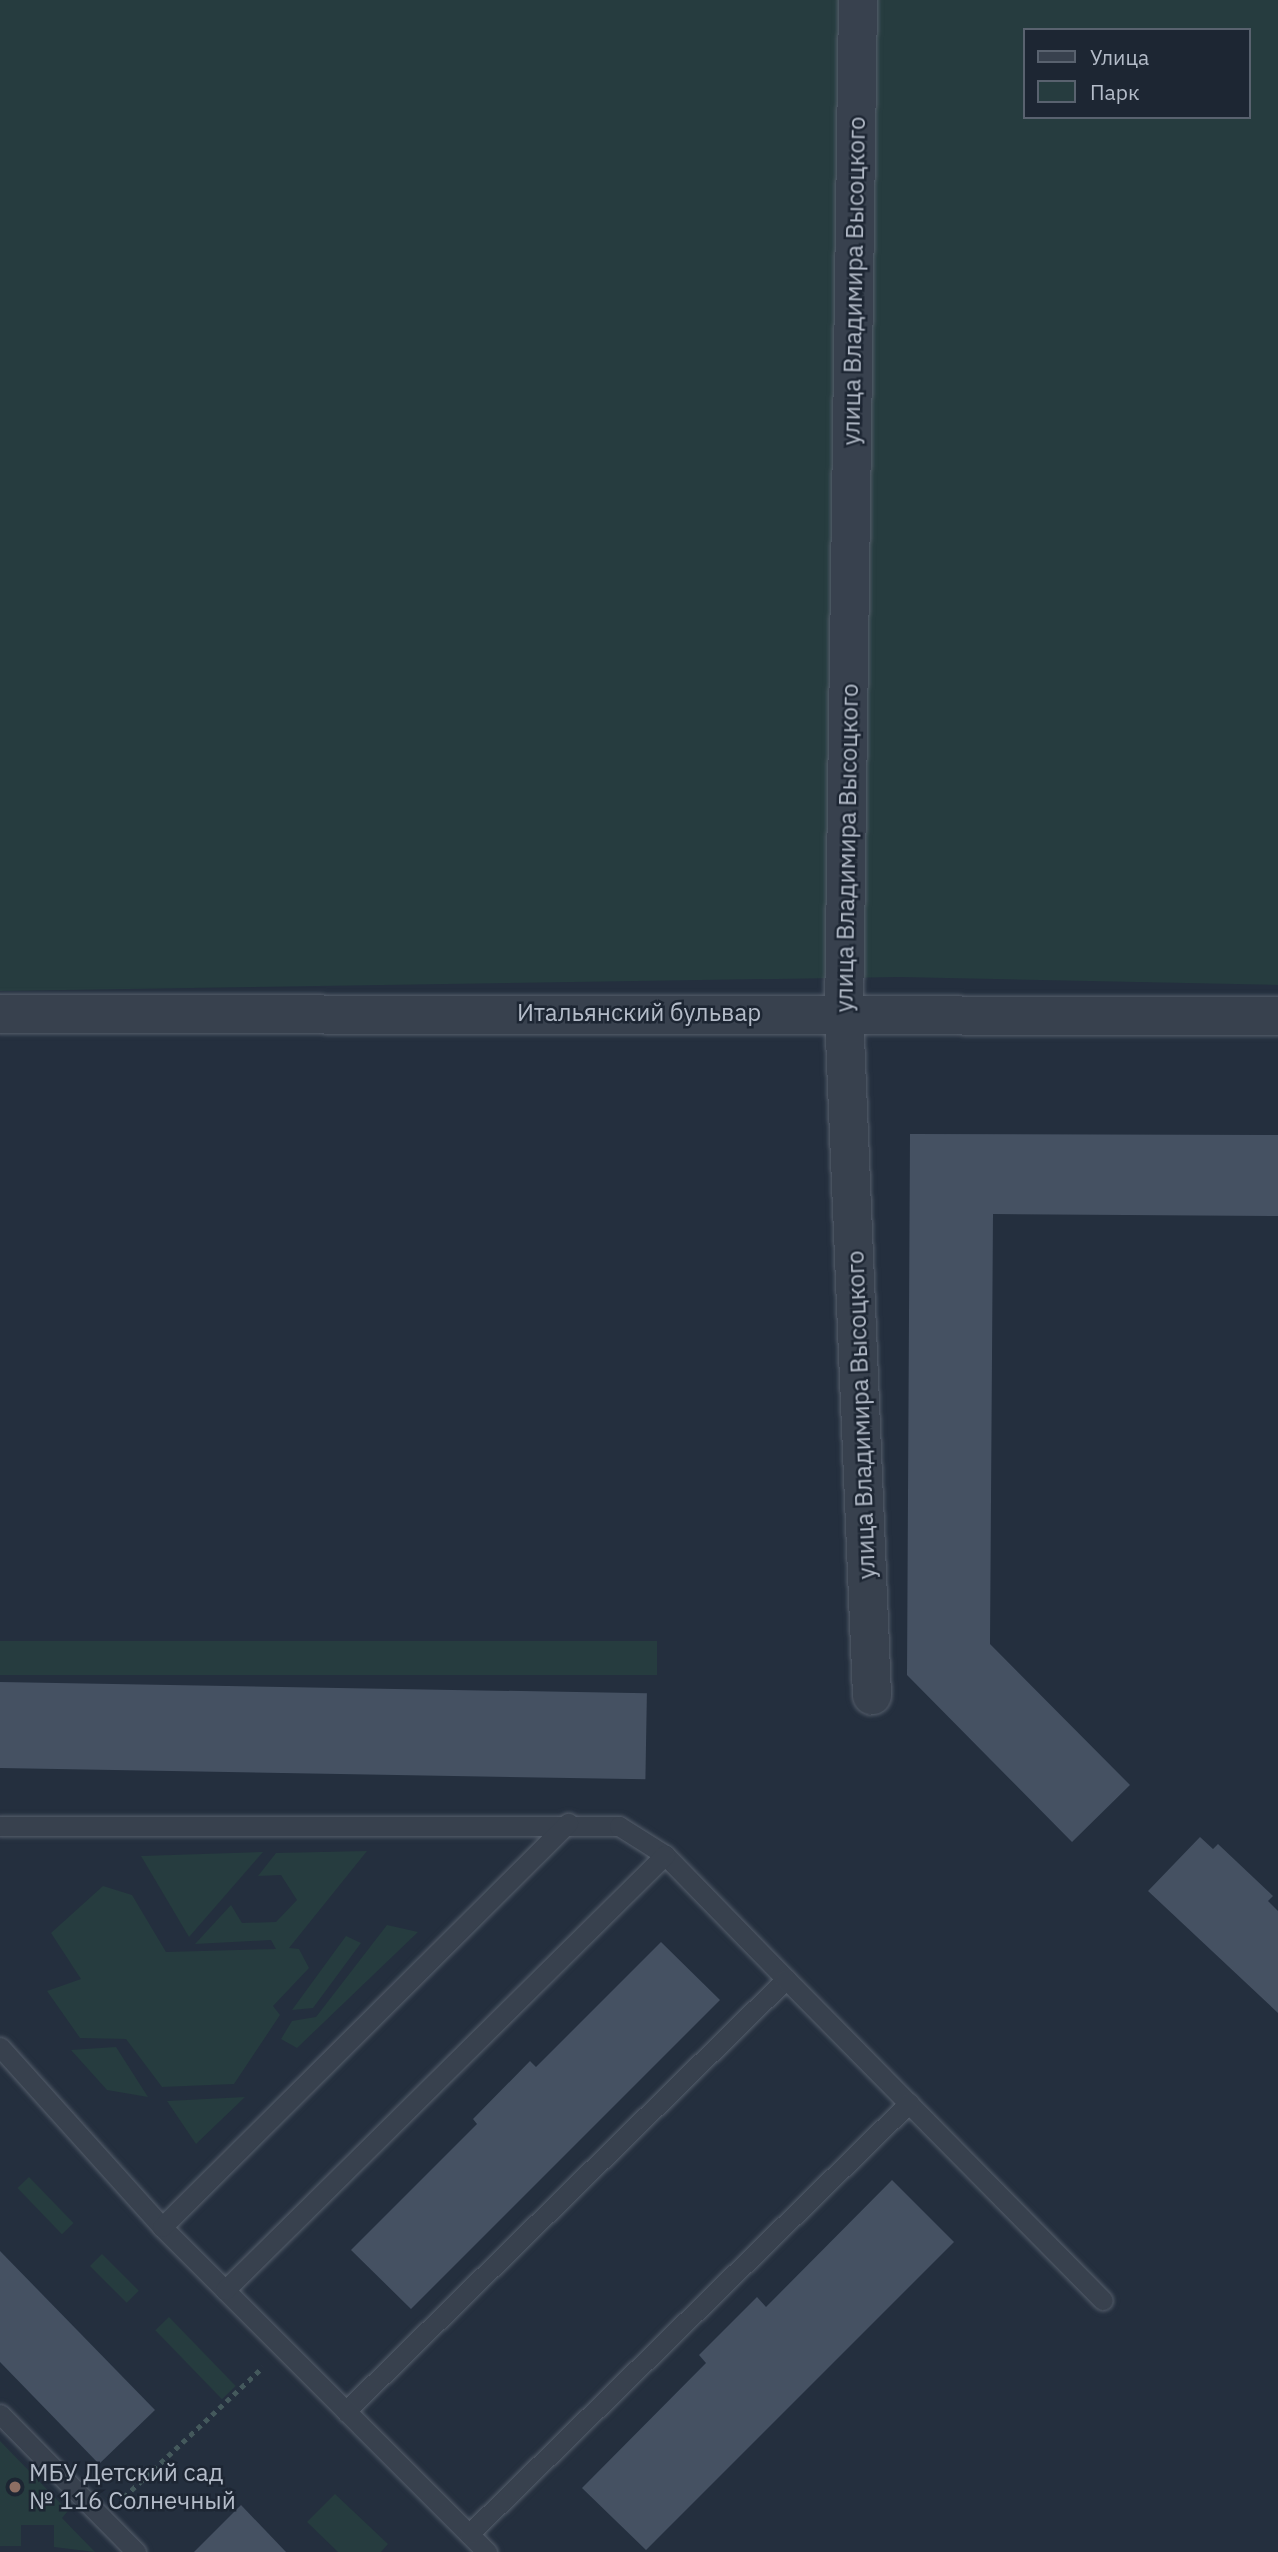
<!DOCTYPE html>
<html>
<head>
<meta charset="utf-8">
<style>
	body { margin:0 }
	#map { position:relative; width:1278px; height:2552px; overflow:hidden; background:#242f3e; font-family:"IBM Plex Sans",sans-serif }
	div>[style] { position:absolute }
	.green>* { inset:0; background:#263c3f; transform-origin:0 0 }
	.building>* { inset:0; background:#455162; transform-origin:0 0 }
	.path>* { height:4.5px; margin-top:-2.25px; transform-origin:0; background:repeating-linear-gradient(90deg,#44595c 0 5px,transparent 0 10px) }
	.roads { filter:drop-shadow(0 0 2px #565f6c) drop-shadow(0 0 2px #565f6c) }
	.service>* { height:19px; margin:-9.5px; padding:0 9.5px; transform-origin:9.5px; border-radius:9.5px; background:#38414e }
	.minor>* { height:38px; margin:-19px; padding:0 19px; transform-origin:19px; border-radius:19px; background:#38414e }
	.dots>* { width:19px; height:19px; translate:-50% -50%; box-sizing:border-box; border:4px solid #1d2633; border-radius:50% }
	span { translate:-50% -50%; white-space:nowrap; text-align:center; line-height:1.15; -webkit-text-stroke:5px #1d2633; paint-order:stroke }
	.street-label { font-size:24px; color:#b4bcc9 }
	.poi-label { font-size:24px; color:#b4bcc9 }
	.left { translate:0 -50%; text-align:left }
	.legend { position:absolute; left:1023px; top:28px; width:228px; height:91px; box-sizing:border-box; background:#1d2633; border:2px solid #59626f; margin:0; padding:9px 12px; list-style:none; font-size:21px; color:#b4bcc9 }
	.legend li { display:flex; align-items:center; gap:14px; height:35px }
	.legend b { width:35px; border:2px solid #59626f }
</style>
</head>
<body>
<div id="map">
	<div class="green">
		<div style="clip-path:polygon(evenodd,0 0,1278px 0,1278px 985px,899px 977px,0 991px,0 0,1024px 30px,1248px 30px,1248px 117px,1024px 117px,1024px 30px)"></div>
		<div style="left:0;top:1641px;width:657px;height:34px"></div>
		<div style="clip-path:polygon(367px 1851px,289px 1948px,299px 1949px,309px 1968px,273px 2006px,280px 2015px,234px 2084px,162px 2087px,126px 2039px,80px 2038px,47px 1991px,81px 1979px,51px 1933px,103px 1886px,132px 1895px,166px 1952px,276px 1949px,271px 1940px,195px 1944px,231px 1905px,242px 1923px,276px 1922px,297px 1900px,281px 1875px,258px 1876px,276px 1853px)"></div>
		<div style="clip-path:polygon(263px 1852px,189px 1937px,141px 1856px)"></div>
		<div style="clip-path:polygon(387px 1925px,418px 1932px,297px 2048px,281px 2039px,292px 2021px,316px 2017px)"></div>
		<div style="clip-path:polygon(346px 1936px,361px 1943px,313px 2008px,292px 2010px)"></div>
		<div style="clip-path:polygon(116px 2047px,148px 2097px,107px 2090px,71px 2050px)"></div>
		<div style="clip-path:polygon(245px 2097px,196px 2144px,167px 2101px)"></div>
		<div style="left:29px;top:2177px;width:64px;height:16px;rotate:46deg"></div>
		<div style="left:102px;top:2254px;width:52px;height:17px;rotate:45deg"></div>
		<div style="left:169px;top:2317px;width:96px;height:19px;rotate:46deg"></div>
		<div style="clip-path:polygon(0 2441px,68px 2511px,62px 2518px,95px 2552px,54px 2547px,54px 2525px,21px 2525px,21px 2546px,0 2546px)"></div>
		<div style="clip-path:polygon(335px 2494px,388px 2544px,381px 2552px,338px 2552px,307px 2522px)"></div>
	</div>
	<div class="building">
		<div style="clip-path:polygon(910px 1134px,1278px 1135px,1278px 1216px,993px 1214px,990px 1644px,1130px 1785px,1072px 1842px,907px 1675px)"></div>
		<div style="left:0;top:1682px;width:647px;height:86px;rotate:1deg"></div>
		<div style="clip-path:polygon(1200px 1837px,1213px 1849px,1218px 1844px,1273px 1896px,1268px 1901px,1278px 1911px,1278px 2013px,1148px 1891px)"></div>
		<div style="clip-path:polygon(661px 1942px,720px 2000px,411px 2309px,351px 2250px,477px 2124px,473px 2119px,530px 2061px,536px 2067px)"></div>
		<div style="clip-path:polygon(892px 2180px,954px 2242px,646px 2550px,582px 2488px,706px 2363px,699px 2355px,757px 2297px,766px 2307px)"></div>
		<div style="clip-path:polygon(0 2251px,155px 2410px,99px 2464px,0 2362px)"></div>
		<div style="clip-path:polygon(241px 2505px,286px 2552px,194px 2552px)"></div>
	</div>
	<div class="path">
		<div style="left:124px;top:2497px;width:190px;rotate:-43.1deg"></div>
	</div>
	<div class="roads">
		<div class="service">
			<div style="left:0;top:1826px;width:619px"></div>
			<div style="left:619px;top:1826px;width:54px;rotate:32.2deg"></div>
			<div style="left:665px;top:1855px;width:173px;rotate:45.7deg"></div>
			<div style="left:786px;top:1979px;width:617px;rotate:135.53deg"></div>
			<div style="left:786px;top:1979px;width:451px;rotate:45.4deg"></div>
			<div style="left:0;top:2047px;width:242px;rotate:48deg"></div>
			<div style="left:162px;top:2227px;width:460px;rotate:45deg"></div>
			<div style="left:162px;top:2227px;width:573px;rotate:-44.86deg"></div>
			<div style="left:225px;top:2290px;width:619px;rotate:-44.67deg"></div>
			<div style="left:0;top:2414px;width:194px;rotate:45.4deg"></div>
			<div style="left:469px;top:2534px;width:616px;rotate:-44.41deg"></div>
		</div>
		<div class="minor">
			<div style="left:858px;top:0;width:1013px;rotate:90.79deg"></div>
			<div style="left:844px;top:1013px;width:683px;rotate:87.65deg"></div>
			<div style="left:0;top:1014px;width:1278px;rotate:0.09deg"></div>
		</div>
	</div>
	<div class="dots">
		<div style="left:15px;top:2487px;background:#8d6e63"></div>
	</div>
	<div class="street-label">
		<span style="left:854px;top:281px;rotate:-89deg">улица Владимира Высоцкого</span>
		<span style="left:847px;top:848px;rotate:-89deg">улица Владимира Высоцкого</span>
		<span style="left:639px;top:1013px">Итальянский бульвар</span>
		<span style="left:861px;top:1415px;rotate:-92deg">улица Владимира Высоцкого</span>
	</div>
	<div class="poi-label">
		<span class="left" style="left:29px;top:2487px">МБУ Детский сад<br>№ 116 Солнечный</span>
	</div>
	<ul class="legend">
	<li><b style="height:9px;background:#38414e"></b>Улица</li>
	<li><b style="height:19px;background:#263c3f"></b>Парк</li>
	</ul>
</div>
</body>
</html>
